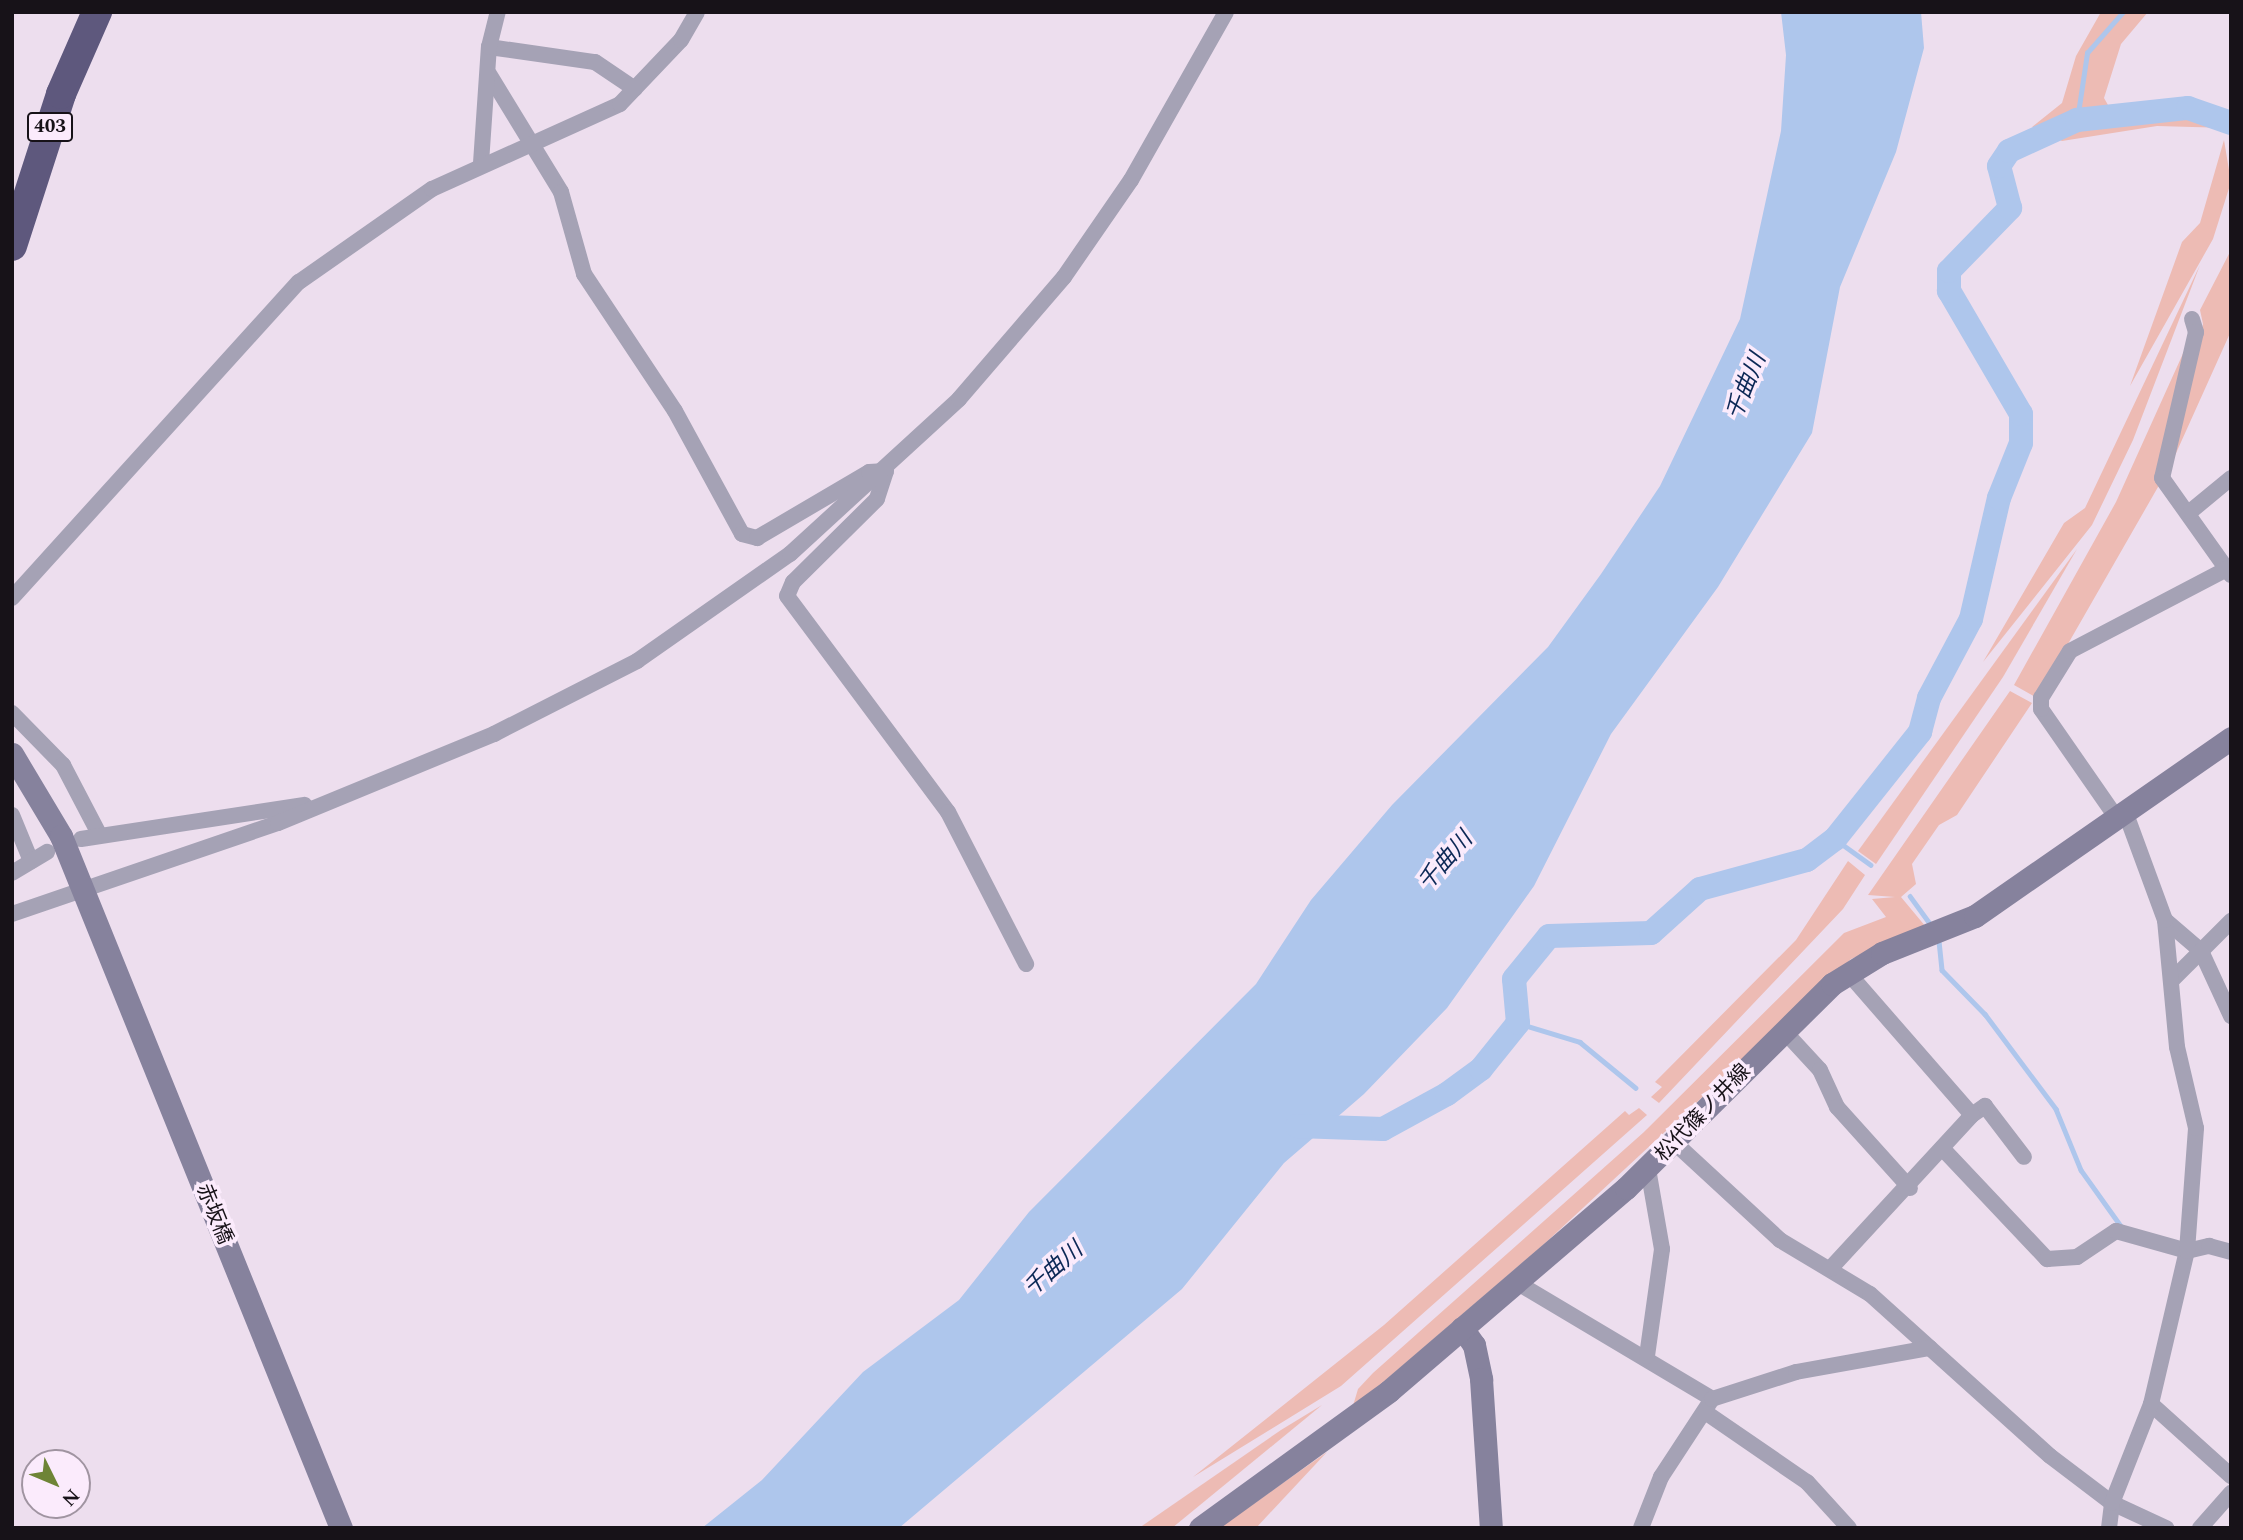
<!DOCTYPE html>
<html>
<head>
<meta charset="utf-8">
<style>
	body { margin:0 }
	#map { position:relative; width:2243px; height:1540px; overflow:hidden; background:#eddeee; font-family:Spectral,"Noto Sans JP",serif }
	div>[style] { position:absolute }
	.green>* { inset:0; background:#edbbb4 }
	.water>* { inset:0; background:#aec6ec }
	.stream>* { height:4.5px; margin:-2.25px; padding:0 2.25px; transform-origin:2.25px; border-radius:2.25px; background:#aec6ec }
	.river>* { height:24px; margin:-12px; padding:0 12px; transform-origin:12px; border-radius:12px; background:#aec6ec }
	.street>* { height:16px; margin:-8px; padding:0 8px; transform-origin:8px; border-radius:8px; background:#a5a2b5 }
	.secondary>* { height:23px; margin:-11.5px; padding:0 11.5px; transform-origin:11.5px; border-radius:11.5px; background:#86829d }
	.highway>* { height:30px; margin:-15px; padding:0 15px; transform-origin:15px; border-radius:15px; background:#5e587d }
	span { translate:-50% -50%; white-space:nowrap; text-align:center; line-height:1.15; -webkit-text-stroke:7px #fbebfc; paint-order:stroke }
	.shield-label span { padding:2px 5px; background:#fbebfc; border:2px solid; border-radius:5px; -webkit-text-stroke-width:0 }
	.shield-label { font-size:19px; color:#171218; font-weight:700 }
	.street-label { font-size:21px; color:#171218 }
	.water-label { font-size:23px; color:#0c2856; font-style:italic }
	.frame { position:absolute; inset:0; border:14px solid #171218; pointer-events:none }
	.north { position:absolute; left:21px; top:1449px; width:70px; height:70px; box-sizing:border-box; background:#fbebfc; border:2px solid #a094a1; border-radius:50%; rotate:133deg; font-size:19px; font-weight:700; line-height:28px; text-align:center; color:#171218 }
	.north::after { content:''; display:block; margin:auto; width:24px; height:32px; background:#6e8436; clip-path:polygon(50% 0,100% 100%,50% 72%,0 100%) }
</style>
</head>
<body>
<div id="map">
	<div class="green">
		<div style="clip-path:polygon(2101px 12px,2148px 12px,2121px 44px,2104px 98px,2108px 105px,2185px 103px,2231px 117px,2228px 128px,2157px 126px,2062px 141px,2032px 127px,2062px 103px,2076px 56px)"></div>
		<div style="clip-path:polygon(2224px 140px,2231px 182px,2213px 239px,2130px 386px,2182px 242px,2200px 223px)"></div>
		<div style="clip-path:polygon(2231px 250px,2231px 331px,2168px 471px,2203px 324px,2200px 310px)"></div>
		<div style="clip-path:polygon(2200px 265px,2133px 440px,2092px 525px,1983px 662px,2064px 523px,2085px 508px)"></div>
		<div style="clip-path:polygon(2190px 338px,2158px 487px,2037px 698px,2014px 685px,2116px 502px)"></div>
		<div style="clip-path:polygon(2077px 549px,2003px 677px,1876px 864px,1858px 851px)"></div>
		<div style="clip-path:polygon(2010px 691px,2032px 703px,1957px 815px,1939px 825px,1912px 864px,1916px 884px,1901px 897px,1926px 927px,1851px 959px,1542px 1246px,1352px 1409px,1358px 1389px,1373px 1373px,1644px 1132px,1844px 933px,1886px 917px,1872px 899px,1895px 897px,1868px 895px)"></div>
		<div style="clip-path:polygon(1848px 861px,1865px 875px,1843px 909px,1659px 1103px,1651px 1097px,1662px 1087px,1655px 1082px,1796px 940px)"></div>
		<div style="clip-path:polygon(1639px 1108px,1647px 1115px,1341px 1386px,1193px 1477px,1384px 1325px,1625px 1111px,1629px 1115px)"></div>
		<div style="clip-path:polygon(1322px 1405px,1172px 1528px,1139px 1528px,1281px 1430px)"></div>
		<div style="clip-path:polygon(1327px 1452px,1256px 1528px,1219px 1528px)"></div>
	</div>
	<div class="water">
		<div style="clip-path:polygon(1781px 12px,1921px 12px,1924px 48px,1896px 152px,1840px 287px,1812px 433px,1718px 587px,1611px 734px,1534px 886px,1447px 1008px,1364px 1094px,1284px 1163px,1182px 1289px,899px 1528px,702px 1528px,762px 1480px,863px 1372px,959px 1300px,1029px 1212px,1256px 984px,1311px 900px,1392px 805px,1548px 647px,1601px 574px,1660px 486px,1740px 319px,1781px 131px,1786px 55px)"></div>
	</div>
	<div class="stream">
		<div style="left:2077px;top:120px;width:68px;rotate:-81.5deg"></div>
		<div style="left:2087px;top:53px;width:55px;rotate:-48.7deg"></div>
		<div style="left:1835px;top:839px;width:44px;rotate:35.8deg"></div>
		<div style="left:1910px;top:896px;width:36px;rotate:54deg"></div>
		<div style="left:1939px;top:941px;width:29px;rotate:84deg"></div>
		<div style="left:1942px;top:970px;width:62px;rotate:45.7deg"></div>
		<div style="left:1985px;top:1014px;width:119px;rotate:53.2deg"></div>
		<div style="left:2056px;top:1109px;width:66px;rotate:67.7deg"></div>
		<div style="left:2081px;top:1170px;width:69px;rotate:54.5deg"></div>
		<div style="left:1518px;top:1023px;width:65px;rotate:17deg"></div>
		<div style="left:1580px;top:1042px;width:72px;rotate:39.4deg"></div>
	</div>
	<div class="river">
		<div style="left:1297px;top:1126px;width:86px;rotate:2deg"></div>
		<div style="left:1383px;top:1129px;width:73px;rotate:-28.7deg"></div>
		<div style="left:1447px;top:1094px;width:42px;rotate:-36.3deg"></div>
		<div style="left:1481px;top:1069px;width:59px;rotate:-51.2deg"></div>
		<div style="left:1518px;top:1023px;width:44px;rotate:-95.2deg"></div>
		<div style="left:1514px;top:979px;width:55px;rotate:-50.9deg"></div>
		<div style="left:1549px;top:936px;width:102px;rotate:-1.7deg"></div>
		<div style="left:1651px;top:933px;width:66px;rotate:-41.9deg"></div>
		<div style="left:1700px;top:889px;width:111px;rotate:-15.2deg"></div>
		<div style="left:1807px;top:860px;width:35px;rotate:-37deg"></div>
		<div style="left:1835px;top:839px;width:137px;rotate:-51.5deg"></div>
		<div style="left:1920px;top:732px;width:35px;rotate:-75deg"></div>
		<div style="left:1929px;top:698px;width:89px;rotate:-62deg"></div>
		<div style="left:1971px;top:619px;width:124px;rotate:-77deg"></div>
		<div style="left:1999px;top:498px;width:59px;rotate:-68.2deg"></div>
		<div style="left:2021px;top:443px;width:29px;rotate:-90deg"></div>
		<div style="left:2021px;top:414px;width:143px;rotate:-120.3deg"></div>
		<div style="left:1949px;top:291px;width:20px;rotate:-90deg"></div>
		<div style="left:1949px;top:271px;width:88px;rotate:-45.9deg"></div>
		<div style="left:2010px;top:208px;width:43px;rotate:-104.7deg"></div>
		<div style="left:1999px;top:166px;width:18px;rotate:-56deg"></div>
		<div style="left:2009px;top:151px;width:75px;rotate:-24.5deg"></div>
		<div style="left:2077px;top:120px;width:112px;rotate:-6.2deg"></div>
		<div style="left:2188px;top:108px;width:46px;rotate:19.2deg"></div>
	</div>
	<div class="street">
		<div style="left:489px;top:47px;width:107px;rotate:8.1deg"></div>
		<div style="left:595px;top:62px;width:48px;rotate:34deg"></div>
		<div style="left:489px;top:74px;width:138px;rotate:58.6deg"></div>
		<div style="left:561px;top:192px;width:85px;rotate:74.3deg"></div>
		<div style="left:584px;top:274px;width:164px;rotate:56.4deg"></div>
		<div style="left:675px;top:411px;width:140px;rotate:61.4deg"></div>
		<div style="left:742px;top:534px;width:16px;rotate:15deg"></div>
		<div style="left:757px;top:538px;width:130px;rotate:-30.5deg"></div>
		<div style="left:869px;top:472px;width:17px;rotate:-3deg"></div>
		<div style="left:886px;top:471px;width:29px;rotate:108deg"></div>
		<div style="left:877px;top:499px;width:118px;rotate:135.3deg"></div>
		<div style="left:793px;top:582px;width:15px;rotate:113deg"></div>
		<div style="left:787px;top:596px;width:269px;rotate:53.3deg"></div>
		<div style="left:948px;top:812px;width:171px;rotate:62.8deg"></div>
		<div style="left:481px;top:163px;width:116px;rotate:-86.1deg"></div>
		<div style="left:489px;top:47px;width:36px;rotate:-76deg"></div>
		<div style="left:2192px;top:319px;width:14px;rotate:73deg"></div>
		<div style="left:2196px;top:332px;width:150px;rotate:103.1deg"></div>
		<div style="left:2162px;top:478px;width:119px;rotate:54.6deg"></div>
		<div style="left:2191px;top:511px;width:52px;rotate:-39.5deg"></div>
		<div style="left:12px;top:598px;width:427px;rotate:-47.8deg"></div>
		<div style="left:299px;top:282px;width:162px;rotate:-35deg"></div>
		<div style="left:432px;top:189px;width:206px;rotate:-24.3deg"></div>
		<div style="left:620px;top:104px;width:88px;rotate:-46.4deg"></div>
		<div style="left:681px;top:40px;width:32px;rotate:-60deg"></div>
		<div style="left:12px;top:713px;width:73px;rotate:45.6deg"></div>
		<div style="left:63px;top:765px;width:78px;rotate:62.4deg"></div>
		<div style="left:12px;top:815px;width:50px;rotate:67.6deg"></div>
		<div style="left:2116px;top:817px;width:131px;rotate:-124.8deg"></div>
		<div style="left:2041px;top:709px;width:11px;rotate:-90deg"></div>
		<div style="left:2041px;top:698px;width:55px;rotate:-58.3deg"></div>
		<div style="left:2070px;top:651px;width:182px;rotate:-27.6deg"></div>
		<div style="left:81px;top:839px;width:226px;rotate:-8.7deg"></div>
		<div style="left:12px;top:873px;width:41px;rotate:-31deg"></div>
		<div style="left:12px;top:914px;width:281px;rotate:-18.9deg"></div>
		<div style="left:278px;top:823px;width:234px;rotate:-22.4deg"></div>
		<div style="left:494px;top:734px;width:161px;rotate:-27deg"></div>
		<div style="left:637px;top:661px;width:187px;rotate:-35deg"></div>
		<div style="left:790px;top:554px;width:229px;rotate:-42.5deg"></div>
		<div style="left:959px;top:399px;width:161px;rotate:-49.3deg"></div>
		<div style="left:1064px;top:277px;width:118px;rotate:-55.4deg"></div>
		<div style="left:1131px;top:180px;width:193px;rotate:-60.5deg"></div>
		<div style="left:2165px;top:920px;width:48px;rotate:40.7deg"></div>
		<div style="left:2201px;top:951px;width:72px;rotate:65.2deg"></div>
		<div style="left:2174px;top:978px;width:81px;rotate:-45deg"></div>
		<div style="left:1783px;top:1030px;width:54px;rotate:47.2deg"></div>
		<div style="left:1820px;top:1070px;width:41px;rotate:65.3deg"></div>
		<div style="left:1837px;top:1107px;width:109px;rotate:48deg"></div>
		<div style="left:1972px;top:1115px;width:16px;rotate:-35deg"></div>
		<div style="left:1985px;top:1106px;width:64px;rotate:52.6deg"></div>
		<div style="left:1676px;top:1144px;width:142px;rotate:42.7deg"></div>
		<div style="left:1780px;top:1240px;width:105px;rotate:31deg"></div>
		<div style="left:1870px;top:1294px;width:242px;rotate:42deg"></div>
		<div style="left:2050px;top:1456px;width:78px;rotate:37.2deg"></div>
		<div style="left:2112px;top:1503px;width:60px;rotate:24.8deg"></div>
		<div style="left:1942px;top:1148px;width:153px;rotate:46.6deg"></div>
		<div style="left:2047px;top:1259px;width:30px;rotate:-4deg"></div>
		<div style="left:2077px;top:1257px;width:47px;rotate:-33.7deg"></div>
		<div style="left:2116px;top:1231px;width:74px;rotate:15.7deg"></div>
		<div style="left:2187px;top:1251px;width:23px;rotate:-13deg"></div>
		<div style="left:2209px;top:1246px;width:23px;rotate:15deg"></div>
		<div style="left:1830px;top:1269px;width:209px;rotate:-47.3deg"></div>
		<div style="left:1972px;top:1115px;width:189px;rotate:-131.1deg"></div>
		<div style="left:1516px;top:1282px;width:228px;rotate:30.8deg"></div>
		<div style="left:1647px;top:1356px;width:108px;rotate:-82deg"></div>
		<div style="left:1662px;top:1249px;width:81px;rotate:-99.9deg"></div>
		<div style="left:2151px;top:1404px;width:108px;rotate:42deg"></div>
		<div style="left:1705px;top:1412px;width:124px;rotate:34.5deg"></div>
		<div style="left:1807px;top:1482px;width:62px;rotate:47.6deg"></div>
		<div style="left:1641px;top:1528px;width:55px;rotate:-68.6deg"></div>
		<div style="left:1661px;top:1477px;width:93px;rotate:-56.8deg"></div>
		<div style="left:1712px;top:1399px;width:88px;rotate:-17.8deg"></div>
		<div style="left:1796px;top:1372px;width:136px;rotate:-10.2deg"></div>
		<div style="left:2109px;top:1528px;width:25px;rotate:-83deg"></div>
		<div style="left:2112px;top:1503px;width:106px;rotate:-68.5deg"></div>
		<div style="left:2151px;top:1404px;width:157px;rotate:-76.8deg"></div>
		<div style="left:2187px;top:1251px;width:123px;rotate:-85.8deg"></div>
		<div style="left:2196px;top:1128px;width:83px;rotate:-103.2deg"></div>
		<div style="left:2177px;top:1047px;width:128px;rotate:-95.4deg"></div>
		<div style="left:2165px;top:920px;width:116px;rotate:-110.2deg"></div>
		<div style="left:2200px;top:1528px;width:47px;rotate:-48.5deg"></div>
	</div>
	<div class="secondary">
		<div style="left:12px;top:754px;width:96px;rotate:59.1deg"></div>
		<div style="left:61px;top:836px;width:747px;rotate:67.97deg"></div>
		<div style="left:1462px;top:1328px;width:21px;rotate:55deg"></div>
		<div style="left:1474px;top:1345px;width:35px;rotate:78deg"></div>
		<div style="left:1481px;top:1379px;width:149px;rotate:86.2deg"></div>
		<div style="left:1200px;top:1528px;width:233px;rotate:-35.9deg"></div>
		<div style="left:1389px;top:1391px;width:312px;rotate:-40.6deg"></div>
		<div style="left:1626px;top:1188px;width:290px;rotate:-44.7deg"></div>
		<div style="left:1832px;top:984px;width:59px;rotate:-31.8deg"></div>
		<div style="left:1882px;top:953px;width:100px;rotate:-21.7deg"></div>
		<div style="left:1975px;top:916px;width:312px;rotate:-34.8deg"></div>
	</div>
	<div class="highway">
		<div style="left:12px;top:246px;width:160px;rotate:-72.1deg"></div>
		<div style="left:61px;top:94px;width:90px;rotate:-66.3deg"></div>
	</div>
	<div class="shield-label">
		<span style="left:50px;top:127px">403</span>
	</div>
	<div class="street-label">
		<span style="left:1703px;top:1113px;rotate:-46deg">松代篠ノ井線</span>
		<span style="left:214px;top:1214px;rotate:68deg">赤坂橋</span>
	</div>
	<div class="water-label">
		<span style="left:1747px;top:387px;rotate:-68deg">千曲川</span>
		<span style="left:1446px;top:862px;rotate:-49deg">千曲川</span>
		<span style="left:1054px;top:1270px;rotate:-41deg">千曲川</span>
	</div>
	<div class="frame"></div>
	<div class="north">N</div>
</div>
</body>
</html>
